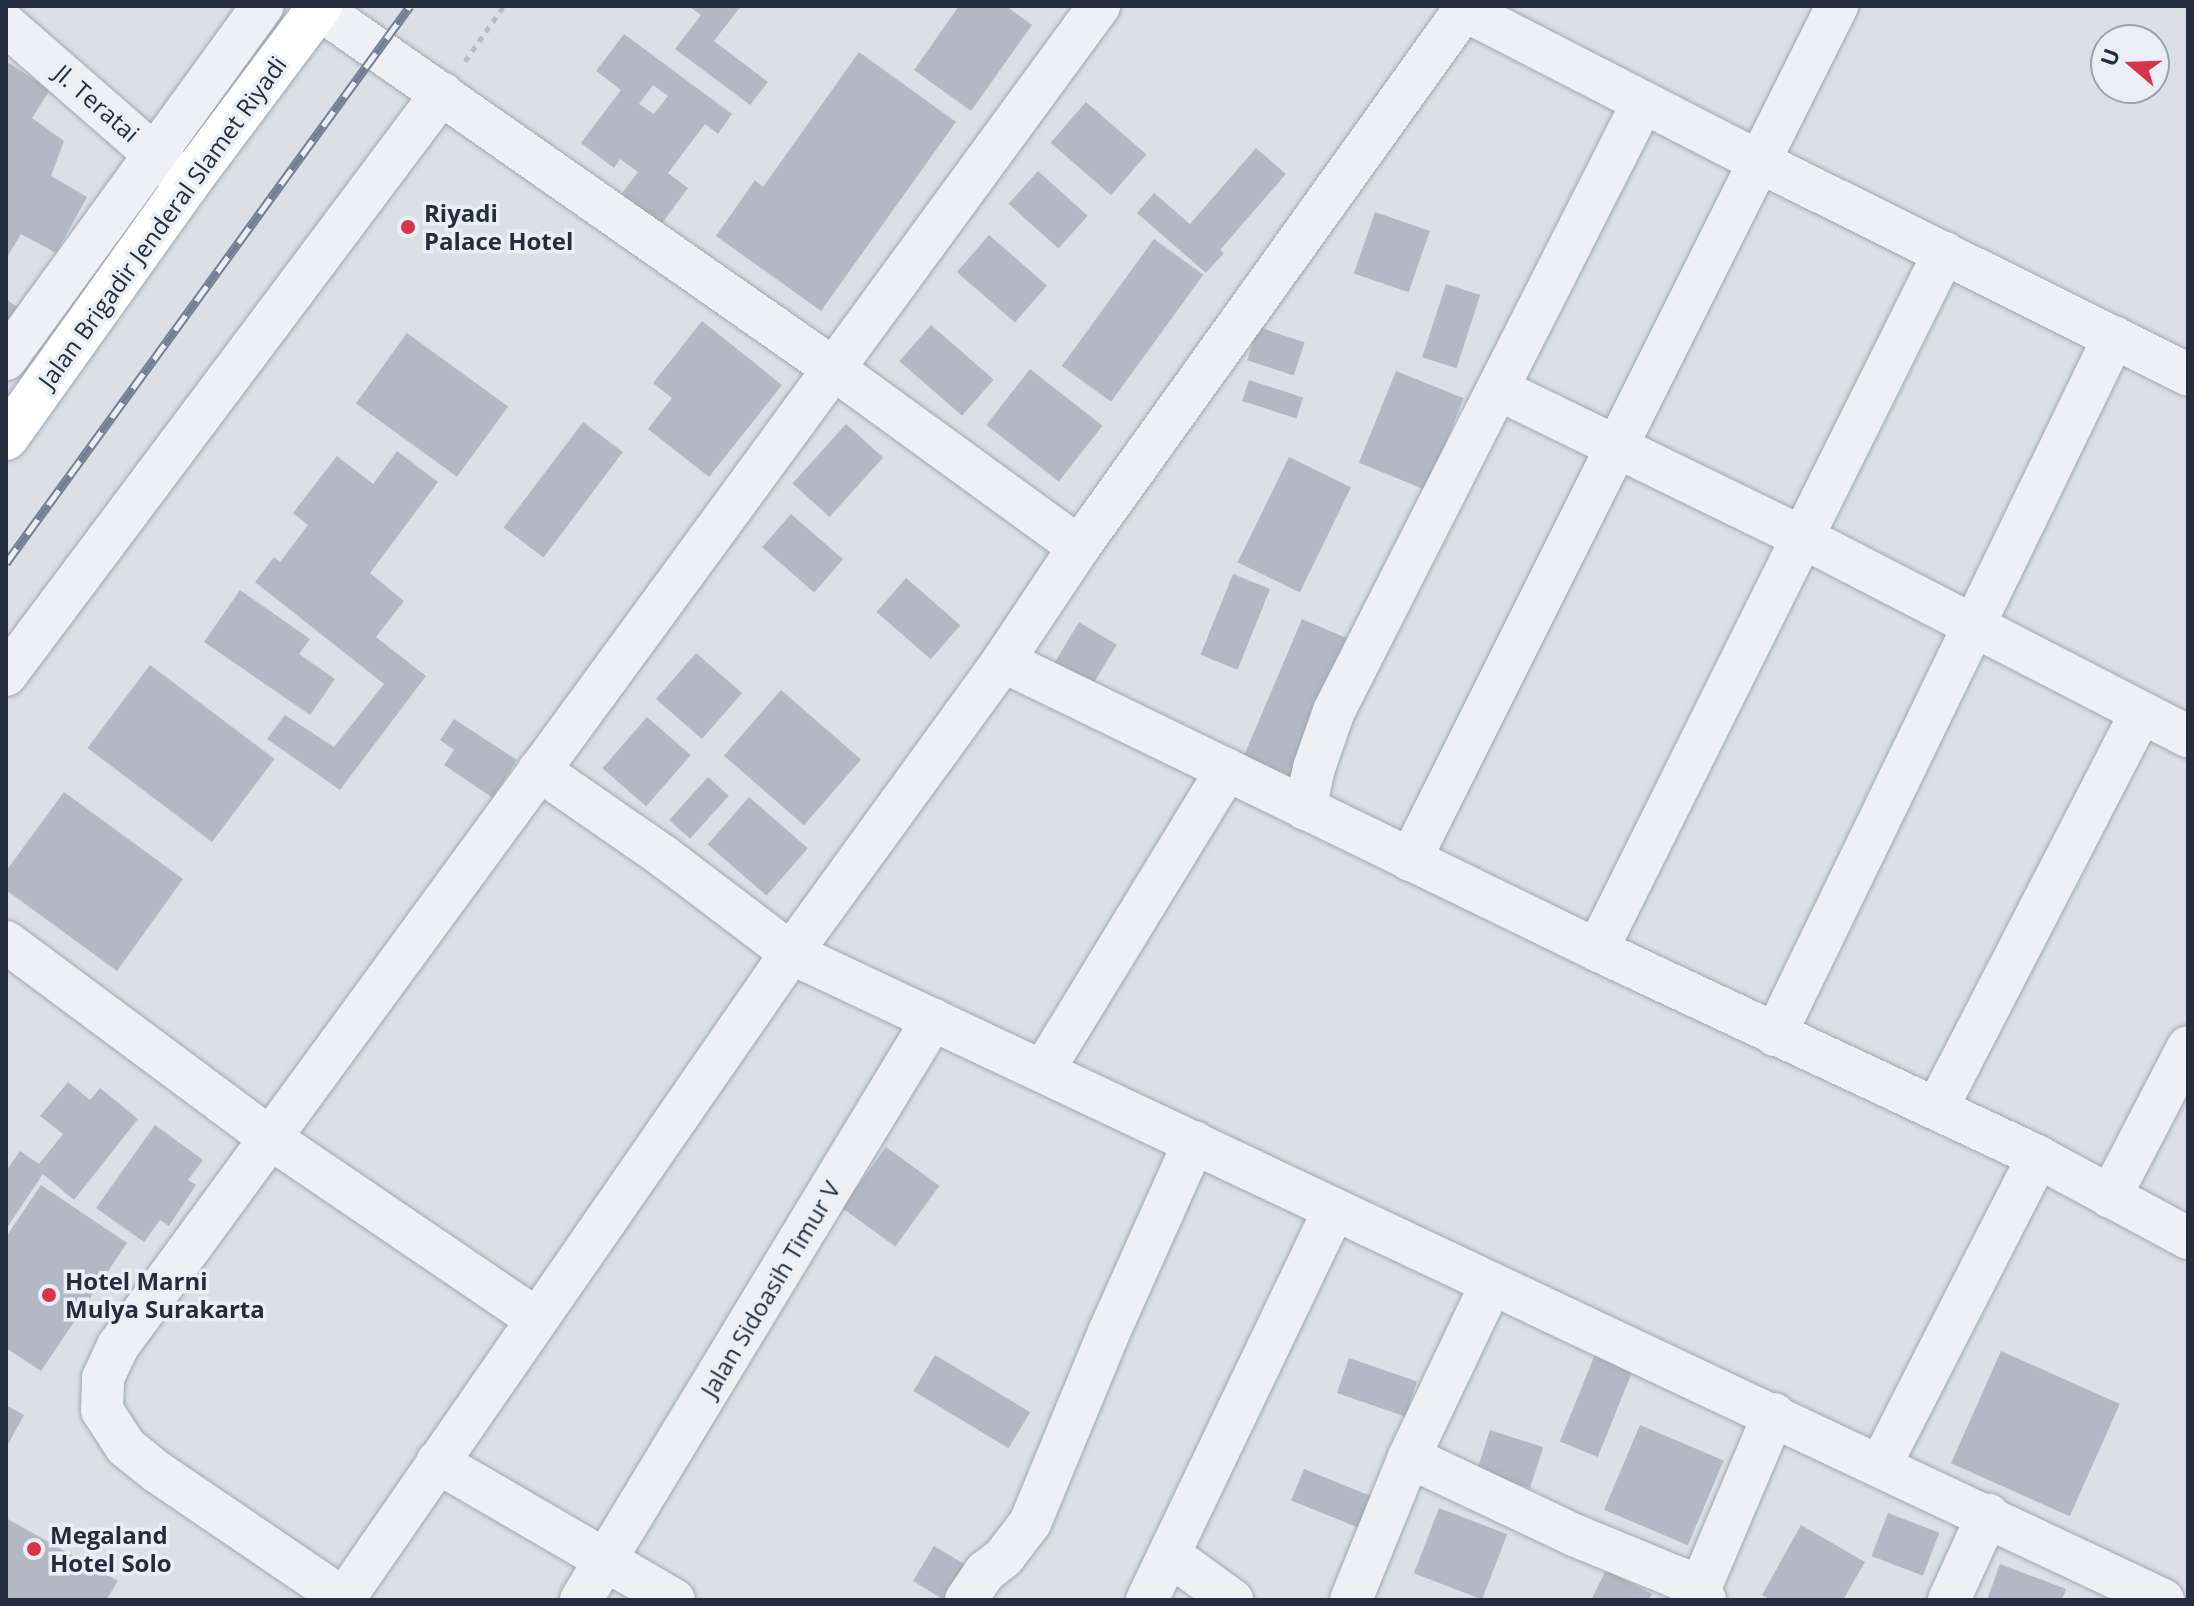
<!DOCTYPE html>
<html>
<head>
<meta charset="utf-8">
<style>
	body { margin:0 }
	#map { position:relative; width:2194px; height:1606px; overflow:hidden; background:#dbe0e7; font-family:"Open Sans",sans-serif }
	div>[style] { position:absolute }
	.building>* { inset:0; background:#b2b9c4; transform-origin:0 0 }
	.path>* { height:5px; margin-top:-2.5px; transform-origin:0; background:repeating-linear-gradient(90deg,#b9bdc5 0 6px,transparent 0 12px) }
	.roads { filter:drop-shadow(0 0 2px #a0a7b1) drop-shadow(0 0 2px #a0a7b1) }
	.minor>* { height:42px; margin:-21px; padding:0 21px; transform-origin:21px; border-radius:21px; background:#eef0f5 }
	.major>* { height:44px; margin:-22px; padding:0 22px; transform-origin:22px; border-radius:22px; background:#fff }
	.rail>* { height:9px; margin-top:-4.5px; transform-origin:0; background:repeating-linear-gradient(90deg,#eaeff5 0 18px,#737f92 0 36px); box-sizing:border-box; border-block:2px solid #737f92 }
	.dots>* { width:22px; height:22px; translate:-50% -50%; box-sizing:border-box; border:4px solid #eaeff5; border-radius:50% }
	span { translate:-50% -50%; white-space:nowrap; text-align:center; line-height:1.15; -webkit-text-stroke:7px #eaeff5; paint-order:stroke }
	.street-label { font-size:24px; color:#242d3e }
	.poi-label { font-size:24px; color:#242d3e; font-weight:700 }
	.left { translate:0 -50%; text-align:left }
	.frame { position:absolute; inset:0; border:8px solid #242d3e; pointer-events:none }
	.north { position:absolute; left:2090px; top:24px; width:80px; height:80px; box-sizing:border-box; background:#eaeff5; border:2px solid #9ba1ac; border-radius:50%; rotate:289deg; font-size:22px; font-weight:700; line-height:32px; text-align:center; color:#242d3e }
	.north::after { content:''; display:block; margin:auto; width:28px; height:36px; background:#d8344b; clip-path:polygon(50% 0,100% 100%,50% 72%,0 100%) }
</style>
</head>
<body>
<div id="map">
	<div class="building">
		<div style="clip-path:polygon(688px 6px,741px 6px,714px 41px,768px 82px,750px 105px,675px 49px,701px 15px)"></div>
		<div style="clip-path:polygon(959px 6px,1006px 6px,1032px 25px,971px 111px,914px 70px)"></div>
		<div style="clip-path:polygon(evenodd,624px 34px,732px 114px,718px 134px,705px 124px,668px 173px,688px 188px,660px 226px,620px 196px,638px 172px,620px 159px,614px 168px,581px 143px,621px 90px,596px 71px,624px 34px,653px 85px,668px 96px,654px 114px,639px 104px,653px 85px)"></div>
		<div style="clip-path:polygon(859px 52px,956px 122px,821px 311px,716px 236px,755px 180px,763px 187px)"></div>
		<div style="clip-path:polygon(6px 61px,50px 90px,32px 118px,64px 141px,51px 176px,87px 197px,56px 253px,21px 234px,6px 259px)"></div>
		<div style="left:1086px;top:102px;width:80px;height:54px;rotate:41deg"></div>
		<div style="clip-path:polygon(1256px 148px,1286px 174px,1220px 250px,1224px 253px,1206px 273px,1137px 213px,1154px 193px,1190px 224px)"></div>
		<div style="left:1038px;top:171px;width:67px;height:44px;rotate:42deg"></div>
		<div style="left:1375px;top:212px;width:58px;height:65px;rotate:19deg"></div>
		<div style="left:989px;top:235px;width:77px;height:49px;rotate:41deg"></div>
		<div style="left:1154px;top:239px;width:61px;height:157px;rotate:36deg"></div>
		<div style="left:1446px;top:284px;width:36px;height:77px;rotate:18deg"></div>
		<div style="clip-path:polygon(6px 299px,18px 308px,6px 324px)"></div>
		<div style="clip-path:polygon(702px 321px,782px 385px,709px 477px,648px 429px,672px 398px,653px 383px)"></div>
		<div style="left:931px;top:325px;width:83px;height:48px;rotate:41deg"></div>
		<div style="left:1258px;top:327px;width:49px;height:35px;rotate:18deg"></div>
		<div style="left:407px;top:333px;width:125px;height:87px;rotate:36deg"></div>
		<div style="left:1030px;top:369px;width:92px;height:71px;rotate:38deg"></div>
		<div style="left:1396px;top:371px;width:73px;height:99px;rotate:22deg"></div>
		<div style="left:1249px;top:380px;width:57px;height:22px;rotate:18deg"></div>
		<div style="left:583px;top:422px;width:50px;height:132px;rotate:37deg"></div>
		<div style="left:846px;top:424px;width:50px;height:80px;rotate:42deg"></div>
		<div style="clip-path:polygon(397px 451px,438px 482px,370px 573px,404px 601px,376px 637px,426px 676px,340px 790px,267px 739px,285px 715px,334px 747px,384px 684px,255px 582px,274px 557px,280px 562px,308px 525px,293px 513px,337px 456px,373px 484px)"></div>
		<div style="left:1289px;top:457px;width:69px;height:117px;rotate:26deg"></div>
		<div style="left:791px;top:514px;width:69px;height:44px;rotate:41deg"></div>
		<div style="left:1233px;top:574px;width:40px;height:87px;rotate:22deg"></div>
		<div style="left:906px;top:578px;width:72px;height:45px;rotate:41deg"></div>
		<div style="clip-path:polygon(240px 590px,310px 639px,299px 654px,335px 679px,310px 715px,204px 642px)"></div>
		<div style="left:1302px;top:619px;width:56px;height:153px;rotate:23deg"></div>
		<div style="left:1079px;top:622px;width:44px;height:54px;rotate:31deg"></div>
		<div style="left:696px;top:653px;width:61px;height:61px;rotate:41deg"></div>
		<div style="left:150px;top:665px;width:156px;height:104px;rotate:37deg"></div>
		<div style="left:781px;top:690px;width:106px;height:87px;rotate:41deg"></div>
		<div style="left:647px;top:717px;width:58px;height:68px;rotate:41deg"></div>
		<div style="clip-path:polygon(454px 719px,517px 760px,493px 798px,444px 765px,454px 750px,440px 740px)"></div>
		<div style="left:708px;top:777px;width:28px;height:58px;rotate:42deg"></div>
		<div style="clip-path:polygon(64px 792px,183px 879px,117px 971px,6px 890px,6px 871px)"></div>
		<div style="left:749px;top:797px;width:78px;height:63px;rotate:41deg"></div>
		<div style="clip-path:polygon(68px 1082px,90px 1100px,100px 1088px,138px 1119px,74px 1200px,43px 1174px,6px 1229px,6px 1171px,20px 1151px,39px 1164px,63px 1134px,40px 1116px)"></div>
		<div style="clip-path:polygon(155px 1125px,203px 1160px,188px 1180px,196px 1185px,169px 1226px,160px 1220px,144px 1242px,96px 1208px)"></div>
		<div style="left:886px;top:1147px;width:66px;height:75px;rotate:36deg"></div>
		<div style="clip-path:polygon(41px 1185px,127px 1243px,41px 1371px,6px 1348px,6px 1237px)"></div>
		<div style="left:1598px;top:1347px;width:41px;height:102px;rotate:22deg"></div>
		<div style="left:2001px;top:1351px;width:130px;height:123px;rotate:24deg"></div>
		<div style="left:935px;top:1355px;width:111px;height:42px;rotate:31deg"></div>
		<div style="left:1349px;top:1358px;width:72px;height:37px;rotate:19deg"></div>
		<div style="clip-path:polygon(6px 1405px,24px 1415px,6px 1448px)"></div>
		<div style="left:1640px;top:1425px;width:91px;height:92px;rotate:23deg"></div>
		<div style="left:1490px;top:1430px;width:56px;height:43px;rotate:18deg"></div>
		<div style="left:1304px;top:1469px;width:74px;height:34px;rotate:22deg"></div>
		<div style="left:1439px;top:1508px;width:73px;height:70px;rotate:21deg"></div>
		<div style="left:1888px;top:1513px;width:55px;height:46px;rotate:21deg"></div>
		<div style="clip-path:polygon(6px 1518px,118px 1581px,106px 1600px,6px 1600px)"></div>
		<div style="clip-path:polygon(1801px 1525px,1865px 1562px,1843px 1600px,1771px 1600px,1762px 1595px)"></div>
		<div style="clip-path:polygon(934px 1546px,971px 1568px,952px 1600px,944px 1600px,913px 1581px)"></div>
		<div style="clip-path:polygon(2000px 1564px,2066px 1589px,2062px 1600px,1987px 1600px)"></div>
		<div style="clip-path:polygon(1606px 1570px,1652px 1594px,1649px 1600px,1591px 1600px)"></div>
	</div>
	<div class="path">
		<div style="left:465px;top:61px;width:67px;rotate:-54.7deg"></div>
	</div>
	<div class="roads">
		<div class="minor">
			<div style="left:318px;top:8px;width:630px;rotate:34.98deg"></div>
			<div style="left:834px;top:369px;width:303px;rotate:36deg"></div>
			<div style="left:6px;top:25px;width:219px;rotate:41.1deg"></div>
			<div style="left:6px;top:359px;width:436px;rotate:-54deg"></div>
			<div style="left:1498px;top:389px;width:336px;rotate:26deg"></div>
			<div style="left:1800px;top:536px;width:437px;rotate:27.3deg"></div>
			<div style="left:1003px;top:661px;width:661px;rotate:25.94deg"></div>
			<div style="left:1597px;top:950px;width:487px;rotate:25.1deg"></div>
			<div style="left:2038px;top:1157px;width:170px;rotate:28.4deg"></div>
			<div style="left:6px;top:675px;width:727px;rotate:-53.16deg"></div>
			<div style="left:539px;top:770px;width:151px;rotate:34.7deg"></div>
			<div style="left:663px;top:856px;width:161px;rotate:37.2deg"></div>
			<div style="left:791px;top:953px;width:1517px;rotate:25.25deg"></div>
			<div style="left:1305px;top:809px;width:42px;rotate:-77.6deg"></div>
			<div style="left:1314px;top:768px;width:60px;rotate:-70.7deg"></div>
			<div style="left:1334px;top:711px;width:683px;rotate:-63.1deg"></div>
			<div style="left:1410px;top:860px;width:955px;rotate:-63.43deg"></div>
			<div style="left:6px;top:942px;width:329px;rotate:36.6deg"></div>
			<div style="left:270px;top:1138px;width:320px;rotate:34.2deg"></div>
			<div style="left:1597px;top:950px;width:779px;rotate:-63.53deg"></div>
			<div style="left:1775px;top:1035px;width:776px;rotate:-64.1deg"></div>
			<div style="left:1043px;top:1071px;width:353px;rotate:-58.6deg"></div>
			<div style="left:1937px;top:1108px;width:445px;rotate:-62.7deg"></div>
			<div style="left:2110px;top:1197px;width:169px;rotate:-62.5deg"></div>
			<div style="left:1409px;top:1457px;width:183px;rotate:25.3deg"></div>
			<div style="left:1574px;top:1535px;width:116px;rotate:22.4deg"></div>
			<div style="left:1681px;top:1579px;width:32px;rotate:41deg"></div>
			<div style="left:437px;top:1462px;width:274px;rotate:30.2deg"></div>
			<div style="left:1881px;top:1464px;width:345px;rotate:-62.9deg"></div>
			<div style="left:1170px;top:1555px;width:77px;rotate:36deg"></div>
			<div style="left:344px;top:1599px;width:226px;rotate:-145.8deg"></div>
			<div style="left:157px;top:1472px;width:40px;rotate:-141deg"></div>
			<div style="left:126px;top:1447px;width:44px;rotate:-123deg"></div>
			<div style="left:102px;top:1410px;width:32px;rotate:-88deg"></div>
			<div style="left:103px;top:1378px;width:35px;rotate:-65deg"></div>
			<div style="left:118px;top:1346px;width:1661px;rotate:-53.79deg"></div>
			<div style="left:343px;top:1600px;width:787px;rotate:-55.3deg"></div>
			<div style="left:791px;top:953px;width:361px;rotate:-54deg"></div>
			<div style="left:1003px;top:661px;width:137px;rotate:-56.3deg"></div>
			<div style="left:1079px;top:547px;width:661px;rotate:-54.36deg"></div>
			<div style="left:1464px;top:10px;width:333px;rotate:27.2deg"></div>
			<div style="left:1760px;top:162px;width:478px;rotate:26.4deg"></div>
			<div style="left:581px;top:1600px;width:679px;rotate:-58.79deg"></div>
			<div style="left:966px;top:1600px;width:34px;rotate:-56deg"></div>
			<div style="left:985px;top:1572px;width:24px;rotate:-38deg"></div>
			<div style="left:1004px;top:1557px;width:43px;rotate:-52.6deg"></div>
			<div style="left:1030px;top:1523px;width:209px;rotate:-67.5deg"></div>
			<div style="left:1110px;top:1330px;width:206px;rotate:-65.9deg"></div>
			<div style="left:1147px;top:1600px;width:433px;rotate:-64.4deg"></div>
			<div style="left:1351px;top:1600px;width:154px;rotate:-67.9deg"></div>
			<div style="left:1409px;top:1457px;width:191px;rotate:-64.6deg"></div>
			<div style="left:1695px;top:1600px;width:202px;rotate:-67deg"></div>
			<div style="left:1949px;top:1600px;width:94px;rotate:-65.4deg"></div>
		</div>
		<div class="major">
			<div style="left:6px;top:438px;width:312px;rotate:-54.5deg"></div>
			<div style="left:187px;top:184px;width:222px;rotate:-53.2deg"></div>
		</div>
	</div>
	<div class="rail">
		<div style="left:6px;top:563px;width:688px;rotate:-54.05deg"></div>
	</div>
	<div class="dots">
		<div style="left:408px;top:227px;background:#d8344b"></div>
		<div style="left:49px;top:1295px;background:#d8344b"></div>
		<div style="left:34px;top:1549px;background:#d8344b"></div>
	</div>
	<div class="street-label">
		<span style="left:97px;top:103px;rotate:41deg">Jl. Teratai</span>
		<span style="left:162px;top:222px;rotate:-54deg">Jalan Brigadir Jenderal Slamet Riyadi</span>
		<span style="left:770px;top:1289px;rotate:-59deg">Jalan Sidoasih Timur V</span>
	</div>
	<div class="poi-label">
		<span class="left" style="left:424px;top:227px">Riyadi<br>Palace Hotel</span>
		<span class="left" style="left:65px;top:1295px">Hotel Marni<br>Mulya Surakarta</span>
		<span class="left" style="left:50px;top:1549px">Megaland<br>Hotel Solo</span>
	</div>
	<div class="frame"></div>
	<div class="north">U</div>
</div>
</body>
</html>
